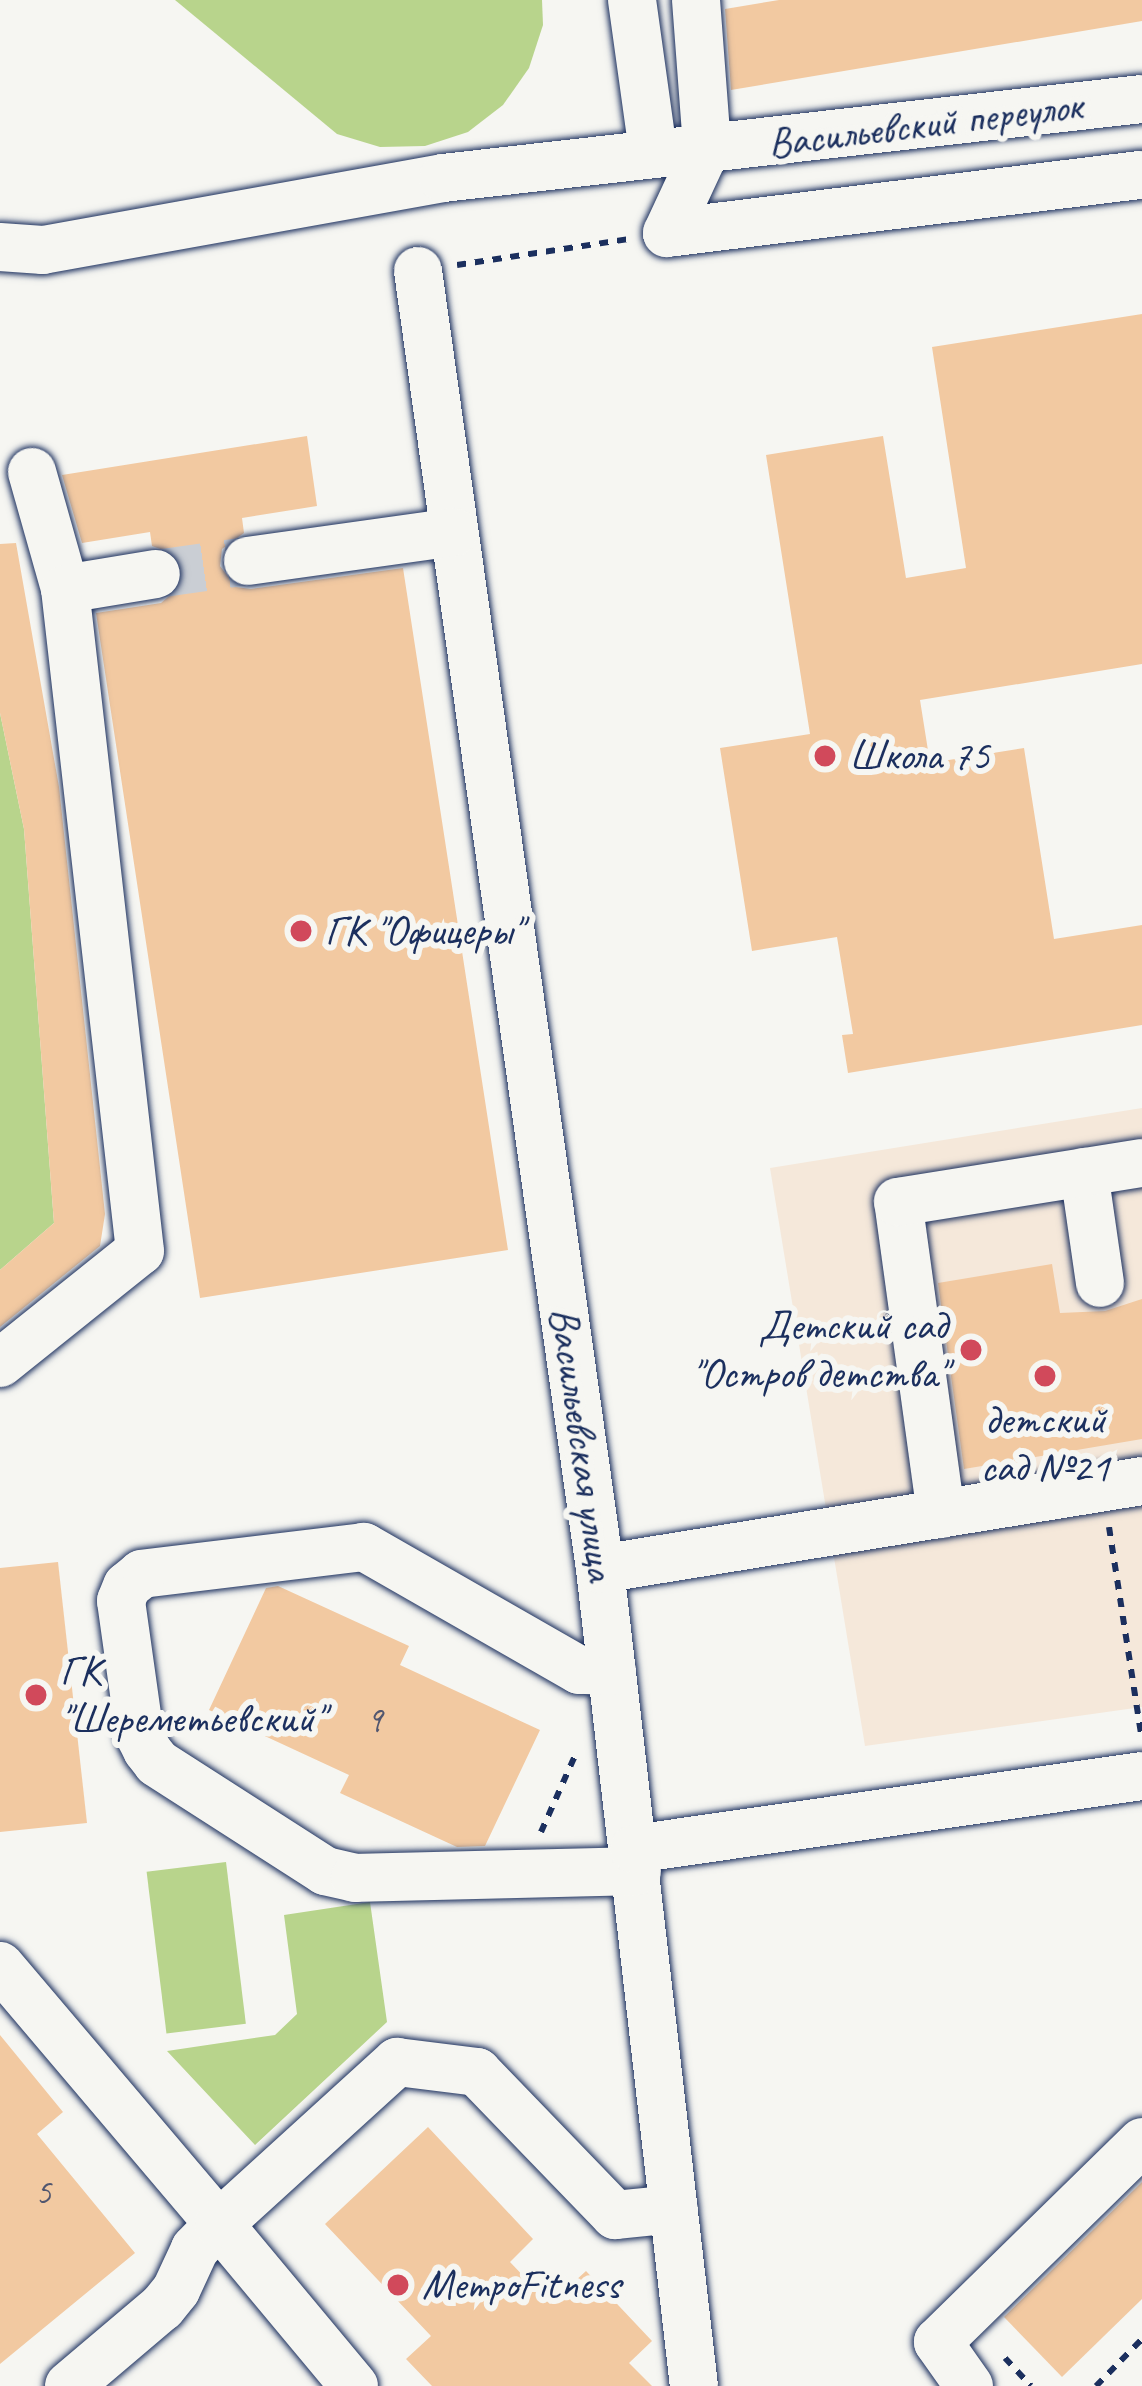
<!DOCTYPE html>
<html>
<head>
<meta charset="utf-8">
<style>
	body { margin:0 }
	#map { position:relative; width:1142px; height:2386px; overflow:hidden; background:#f6f6f2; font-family:Caveat,sans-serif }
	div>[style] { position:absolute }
	.built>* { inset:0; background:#f5e8da }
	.green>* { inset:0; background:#b8d48c; transform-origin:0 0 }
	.building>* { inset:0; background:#f2c9a1 }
	.minor-tunnel>* { height:48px; margin-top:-24px; transform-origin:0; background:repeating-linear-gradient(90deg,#caced4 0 48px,transparent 0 72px) }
	.path>* { height:6px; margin-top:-3px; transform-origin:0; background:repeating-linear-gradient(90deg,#1b2f5e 0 9px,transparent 0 18px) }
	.roads { filter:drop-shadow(0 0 3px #1b2f5e) drop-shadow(0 0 3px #1b2f5e) }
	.minor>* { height:48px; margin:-24px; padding:0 24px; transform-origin:24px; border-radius:24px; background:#f6f6f2 }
	.dots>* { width:33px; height:33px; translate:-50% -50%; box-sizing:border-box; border:6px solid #f6f6f2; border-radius:50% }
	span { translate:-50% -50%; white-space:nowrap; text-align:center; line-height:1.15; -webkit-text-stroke:12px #f6f6f2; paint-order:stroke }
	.number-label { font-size:36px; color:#51566f }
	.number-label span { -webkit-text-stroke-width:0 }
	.street-label { font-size:42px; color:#1b2f5e }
	.poi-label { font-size:42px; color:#1b2f5e }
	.left { translate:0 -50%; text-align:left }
	.right { translate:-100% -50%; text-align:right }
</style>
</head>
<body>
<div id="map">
	<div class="built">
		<div style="clip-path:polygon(1142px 1108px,1142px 1707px,865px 1746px,770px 1168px)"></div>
	</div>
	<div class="green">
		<div style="clip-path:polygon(175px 0,542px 0,543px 25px,529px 68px,503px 105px,468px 132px,425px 146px,380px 147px,337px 134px)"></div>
		<div style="clip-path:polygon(0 713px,24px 829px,54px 1223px,0 1270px)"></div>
		<div style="left:226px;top:1862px;width:163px;height:80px;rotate:83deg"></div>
		<div style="clip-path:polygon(370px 1902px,387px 2022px,255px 2145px,167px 2051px,275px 2035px,297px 2014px,284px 1915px)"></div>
	</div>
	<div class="building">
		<div style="clip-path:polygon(779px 0,1142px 0,1142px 21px,731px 90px,725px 9px)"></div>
		<div style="clip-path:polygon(1142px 314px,1142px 664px,920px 700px,930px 763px,1024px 748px,1054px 939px,1142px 925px,1142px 1025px,848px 1073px,842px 1035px,853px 1034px,837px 937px,752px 951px,720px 748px,810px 734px,766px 455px,883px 436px,906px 578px,966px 568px,932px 347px)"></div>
		<div style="clip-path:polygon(307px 436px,317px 506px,242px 518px,244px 533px,222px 549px,220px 566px,236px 587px,251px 589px,403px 568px,508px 1250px,200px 1298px,96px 613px,161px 603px,182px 585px,184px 571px,177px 555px,152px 546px,150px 532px,82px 543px,62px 475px)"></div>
		<div style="clip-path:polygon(16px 543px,59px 787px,105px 1214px,100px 1246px,0 1327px,0 1270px,54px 1223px,24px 829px,0 713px,0 544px)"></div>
		<div style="clip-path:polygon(1052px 1264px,1060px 1313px,1105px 1311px,1142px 1299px,1142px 1439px,964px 1469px,938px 1283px)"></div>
		<div style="clip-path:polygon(58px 1562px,87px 1823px,0 1832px,0 1568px)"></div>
		<div style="clip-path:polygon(278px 1586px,409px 1646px,400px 1665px,540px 1730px,485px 1846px,457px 1847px,340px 1793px,349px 1775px,209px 1710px,266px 1588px)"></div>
		<div style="clip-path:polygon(0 2035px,63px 2112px,37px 2134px,135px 2253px,0 2364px)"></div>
		<div style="clip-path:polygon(428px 2127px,533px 2239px,510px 2262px,550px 2304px,586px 2271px,652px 2341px,629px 2363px,652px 2386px,432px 2386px,406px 2359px,431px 2336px,325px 2224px)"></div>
		<div style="clip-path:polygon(1142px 2182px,1142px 2299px,1062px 2377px,1004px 2317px)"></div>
	</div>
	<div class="minor-tunnel">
		<div style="left:156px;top:574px;width:93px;rotate:-8deg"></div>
	</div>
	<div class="path">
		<div style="left:457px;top:265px;width:173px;rotate:-8.6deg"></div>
		<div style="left:1109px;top:1527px;width:208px;rotate:81.2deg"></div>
		<div style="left:541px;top:1832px;width:89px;rotate:-66deg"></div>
		<div style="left:1005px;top:2358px;width:38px;rotate:47deg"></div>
		<div style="left:1096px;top:2386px;width:66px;rotate:-45.6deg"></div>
	</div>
	<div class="roads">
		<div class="minor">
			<div style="left:632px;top:0;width:152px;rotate:82.1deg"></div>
			<div style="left:696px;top:0;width:147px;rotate:85.7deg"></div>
			<div style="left:707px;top:147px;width:95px;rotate:114.9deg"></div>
			<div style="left:667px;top:233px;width:479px;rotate:-7deg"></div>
			<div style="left:0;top:247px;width:43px;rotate:4deg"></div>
			<div style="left:43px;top:250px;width:406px;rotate:-10.2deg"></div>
			<div style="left:443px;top:178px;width:703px;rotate:-6.45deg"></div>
			<div style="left:418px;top:271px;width:1311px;rotate:82.02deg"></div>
			<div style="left:600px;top:1569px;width:822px;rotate:83.44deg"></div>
			<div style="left:32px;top:472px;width:122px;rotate:74.2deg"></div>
			<div style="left:248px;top:561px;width:208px;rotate:-8deg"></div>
			<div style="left:1084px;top:1172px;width:112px;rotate:81.8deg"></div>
			<div style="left:0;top:1363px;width:179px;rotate:-38.7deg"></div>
			<div style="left:140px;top:1251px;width:666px;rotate:-96.46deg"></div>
			<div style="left:65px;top:589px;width:92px;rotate:-9.4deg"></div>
			<div style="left:941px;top:1514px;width:315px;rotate:-97.8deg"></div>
			<div style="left:898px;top:1202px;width:247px;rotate:-9.1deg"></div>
			<div style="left:600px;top:1569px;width:549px;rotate:-9.22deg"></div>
			<div style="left:612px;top:1671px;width:33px;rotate:-178deg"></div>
			<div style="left:579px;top:1670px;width:248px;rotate:-150.2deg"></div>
			<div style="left:364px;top:1547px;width:224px;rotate:173.1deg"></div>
			<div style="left:142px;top:1574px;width:19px;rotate:141deg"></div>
			<div style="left:127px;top:1586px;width:16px;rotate:112deg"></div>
			<div style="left:121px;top:1601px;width:136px;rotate:82deg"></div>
			<div style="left:140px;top:1736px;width:16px;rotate:63deg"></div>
			<div style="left:147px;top:1750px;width:16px;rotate:52deg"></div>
			<div style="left:157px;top:1763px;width:200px;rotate:32.7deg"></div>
			<div style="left:325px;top:1871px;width:31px;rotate:13deg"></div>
			<div style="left:355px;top:1878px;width:282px;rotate:-1.4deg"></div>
			<div style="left:634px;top:1849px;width:513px;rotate:-8.18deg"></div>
			<div style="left:0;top:1966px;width:338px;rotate:49.7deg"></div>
			<div style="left:219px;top:2224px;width:35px;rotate:134deg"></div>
			<div style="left:195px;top:2249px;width:45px;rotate:114.9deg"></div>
			<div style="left:176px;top:2290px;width:22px;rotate:129deg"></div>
			<div style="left:162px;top:2307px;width:122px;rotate:139.7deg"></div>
			<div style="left:354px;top:2386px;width:211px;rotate:-129.8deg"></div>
			<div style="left:219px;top:2224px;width:241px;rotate:-42.3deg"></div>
			<div style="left:397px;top:2062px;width:81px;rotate:7.1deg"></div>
			<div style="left:477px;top:2072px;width:199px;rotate:46deg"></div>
			<div style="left:615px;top:2215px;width:59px;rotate:-5.8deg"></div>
			<div style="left:969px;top:2386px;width:54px;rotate:-125.2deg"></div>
			<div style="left:938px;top:2342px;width:286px;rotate:-44.4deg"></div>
		</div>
	</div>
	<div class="dots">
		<div style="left:825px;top:756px;background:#d1495b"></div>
		<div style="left:301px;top:931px;background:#d1495b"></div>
		<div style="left:971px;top:1350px;background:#d1495b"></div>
		<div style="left:1045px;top:1376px;background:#d1495b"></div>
		<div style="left:36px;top:1695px;background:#d1495b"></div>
		<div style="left:398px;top:2285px;background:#d1495b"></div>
	</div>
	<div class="number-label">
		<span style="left:374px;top:1720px">9</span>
		<span style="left:43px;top:2193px">5</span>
	</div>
	<div class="street-label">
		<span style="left:925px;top:125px;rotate:-7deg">Васильевский переулок</span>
		<span style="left:582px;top:1444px;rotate:82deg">Васильевская улица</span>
	</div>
	<div class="poi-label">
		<span class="left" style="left:849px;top:756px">Школа 75</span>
		<span class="left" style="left:325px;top:931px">ГК "Офицеры"</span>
		<span class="right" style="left:947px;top:1350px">Детский сад<br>"Остров детства"</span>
		<span style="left:1045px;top:1444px">детский<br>сад №21</span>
		<span class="left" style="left:60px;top:1695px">ГК<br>"Шереметьевский"</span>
		<span class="left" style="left:422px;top:2285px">МетроFitness</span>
	</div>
</div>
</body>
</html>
